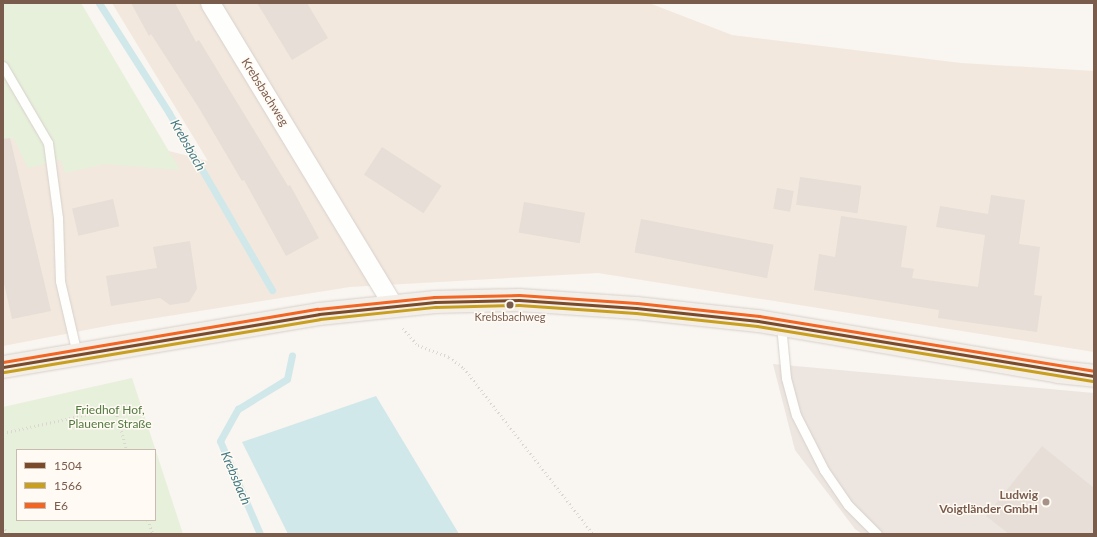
<!DOCTYPE html>
<html>
<head>
<meta charset="utf-8">
<style>
	body { margin:0 }
	#map { position:relative; width:1097px; height:537px; overflow:hidden; background:#f9f5f0; font-family:Lato,sans-serif }
	div>[style] { position:absolute }
	.residential>* { inset:0; background:#f2e8de }
	.industrial>* { inset:0; background:#ede5e0 }
	.green>* { inset:0; background:#e7f0db }
	.water>* { inset:0; background:#d0e8ea }
	.stream>* { height:7px; margin:-3.5px; padding:0 3.5px; transform-origin:3.5px; border-radius:3.5px; background:#d0e8ea }
	.building>* { inset:0; background:#e6ded7; transform-origin:0 0 }
	.path>* { height:2.5px; margin-top:-1.25px; transform-origin:0; background:repeating-linear-gradient(90deg,#dcd5d0 0 1px,transparent 0 4px) }
	.roads { filter:drop-shadow(0 0 1px #d7d1cb) drop-shadow(0 0 1px #d7d1cb) }
	.service>* { height:9px; margin:-4.5px; padding:0 4.5px; transform-origin:4.5px; border-radius:4.5px; background:#fefefd }
	.minor>* { height:19px; margin:-9.5px; padding:0 9.5px; transform-origin:9.5px; border-radius:9.5px; background:#fefefd }
	.primary>* { height:22px; margin:-11px; padding:0 11px; transform-origin:11px; border-radius:11px; background:#f3eee8 }
	.bus-1>* { height:3px; margin:-1.5px; padding:0 1.5px; transform-origin:1.5px; border-radius:1.5px; background:#7a4b2a }
	.bus-2>* { height:3px; margin:-1.5px; padding:0 1.5px; transform-origin:1.5px; border-radius:1.5px; background:#c99f1f }
	.bus-3>* { height:3px; margin:-1.5px; padding:0 1.5px; transform-origin:1.5px; border-radius:1.5px; background:#f26522 }
	.dots>* { width:11px; height:11px; translate:-50% -50%; box-sizing:border-box; border:2px solid #fffaf3; border-radius:50% }
	span { translate:-50% -50%; white-space:nowrap; text-align:center; line-height:1.15; -webkit-text-stroke:3px #fffaf3; paint-order:stroke }
	.bus-label { font-size:11px; color:#7a5c4d }
	.street-label { font-size:12px; color:#7a5c4d }
	.park-label { font-size:12px; color:#537a41 }
	.poi-label { font-size:12px; color:#7a5c4d; font-weight:700 }
	.right { translate:-100% -50%; text-align:right }
	.water-label { font-size:13px; color:#437c86; font-style:italic }
	.frame { position:absolute; inset:0; border:4px solid #7a5c4d; pointer-events:none }
	.legend { position:absolute; left:16px; top:449px; width:140px; height:72px; box-sizing:border-box; background:#fffaf3; border:1px solid #cabbb1; margin:0; padding:5px 7px; list-style:none; font-size:12px; color:#7a5c4d }
	.legend li { display:flex; align-items:center; gap:8px; height:20px }
	.legend b { width:20px; border:1px solid #cabbb1 }
</style>
</head>
<body>
<div id="map">
	<div class="residential">
		<div style="clip-path:polygon(112px 3px,649px 3px,732px 35px,961px 63px,1094px 71px,1094px 352px,598px 273px,350px 287px,112px 325px,3px 346px,3px 140px,63px 124px,208px 161px)"></div>
	</div>
	<div class="industrial">
		<div style="clip-path:polygon(773px 364px,1094px 393px,1094px 534px,862px 534px,855px 529px,795px 450px)"></div>
	</div>
	<div class="green">
		<div style="clip-path:polygon(3px 3px,81px 3px,180px 170px,104px 164px,65px 173px,61px 160px,28px 168px,13px 137px,3px 141px)"></div>
		<div style="clip-path:polygon(evenodd,132px 378px,183px 534px,3px 534px,3px 407px,132px 378px,17px 450px,155px 450px,155px 520px,17px 520px,17px 450px)"></div>
	</div>
	<div class="water">
		<div style="clip-path:polygon(376px 396px,459px 534px,288px 534px,242px 442px)"></div>
	</div>
	<div class="stream">
		<div style="left:99px;top:3px;width:130px;rotate:57.5deg"></div>
		<div style="left:169px;top:113px;width:205px;rotate:59.8deg"></div>
		<div style="left:260px;top:534px;width:101px;rotate:-113.3deg"></div>
		<div style="left:220px;top:441px;width:37px;rotate:-61deg"></div>
		<div style="left:238px;top:409px;width:57px;rotate:-31.5deg"></div>
		<div style="left:287px;top:379px;width:24px;rotate:-78deg"></div>
	</div>
	<div class="building">
		<div style="clip-path:polygon(131px 3px,175px 3px,196px 42px,199px 40px,288px 186px,290px 185px,319px 238px,286px 256px,244px 180px,242px 181px,199px 108px,151px 34px,149px 36px)"></div>
		<div style="clip-path:polygon(257px 3px,307px 3px,328px 38px,292px 60px)"></div>
		<div style="clip-path:polygon(10px 138px,51px 311px,12px 319px,3px 279px,3px 139px)"></div>
		<div style="left:382px;top:147px;width:71px;height:33px;rotate:33deg"></div>
		<div style="left:800px;top:177px;width:62px;height:28px;rotate:8deg"></div>
		<div style="left:777px;top:188px;width:17px;height:21px;rotate:10deg"></div>
		<div style="clip-path:polygon(991px 195px,1025px 200px,1019px 244px,1040px 247px,1034px 295px,1042px 296px,1037px 332px,938px 318px,939px 310px,814px 290px,819px 254px,835px 257px,841px 216px,907px 226px,901px 267px,914px 269px,912px 278px,978px 287px,985px 235px,936px 227px,940px 206px,988px 214px)"></div>
		<div style="left:113px;top:199px;width:28px;height:42px;rotate:77deg"></div>
		<div style="left:524px;top:202px;width:62px;height:31px;rotate:10deg"></div>
		<div style="left:641px;top:219px;width:135px;height:34px;rotate:11deg"></div>
		<div style="clip-path:polygon(190px 241px,197px 289px,189px 302px,170px 305px,160px 298px,111px 306px,106px 276px,157px 268px,153px 247px)"></div>
		<div style="clip-path:polygon(1042px 446px,1094px 488px,1094px 534px,1009px 534px,986px 516px)"></div>
	</div>
	<div class="path">
		<div style="left:403px;top:328px;width:23px;rotate:49deg"></div>
		<div style="left:418px;top:345px;width:33px;rotate:21deg"></div>
		<div style="left:449px;top:357px;width:19px;rotate:36deg"></div>
		<div style="left:464px;top:368px;width:210px;rotate:52.1deg"></div>
		<div style="left:3px;top:433px;width:115px;rotate:-12.6deg"></div>
		<div style="left:115px;top:408px;width:44px;rotate:74.1deg"></div>
		<div style="left:148px;top:520px;width:15px;rotate:70deg"></div>
		<div style="left:3px;top:526px;width:9px;rotate:58deg"></div>
	</div>
	<div class="roads">
		<div class="service">
			<div style="left:3px;top:66px;width:89px;rotate:59.7deg"></div>
			<div style="left:48px;top:143px;width:76px;rotate:82.4deg"></div>
			<div style="left:58px;top:218px;width:63px;rotate:88.2deg"></div>
			<div style="left:60px;top:281px;width:75px;rotate:76.9deg"></div>
			<div style="left:781px;top:325px;width:53px;rotate:84.6deg"></div>
			<div style="left:786px;top:378px;width:38px;rotate:75deg"></div>
			<div style="left:796px;top:415px;width:62px;rotate:63deg"></div>
			<div style="left:824px;top:470px;width:42px;rotate:55.6deg"></div>
			<div style="left:848px;top:505px;width:41px;rotate:45deg"></div>
		</div>
		<div class="minor">
			<div style="left:210px;top:3px;width:353px;rotate:58.8deg"></div>
		</div>
		<div class="primary">
			<div style="left:3px;top:367px;width:320px;rotate:-9.5deg"></div>
			<div style="left:319px;top:314px;width:117px;rotate:-5.9deg"></div>
			<div style="left:435px;top:302px;width:84px;rotate:-1.4deg"></div>
			<div style="left:519px;top:300px;width:117px;rotate:3.9deg"></div>
			<div style="left:636px;top:308px;width:123px;rotate:6.1deg"></div>
			<div style="left:758px;top:321px;width:304px;rotate:9.6deg"></div>
			<div style="left:1058px;top:372px;width:36px;rotate:6deg"></div>
		</div>
	</div>
	<div class="bus-1">
		<div style="left:3px;top:367px;width:320px;rotate:-9.5deg"></div>
		<div style="left:319px;top:314px;width:117px;rotate:-5.9deg"></div>
		<div style="left:435px;top:302px;width:84px;rotate:-1.4deg"></div>
		<div style="left:519px;top:300px;width:117px;rotate:3.9deg"></div>
		<div style="left:636px;top:308px;width:123px;rotate:6.1deg"></div>
		<div style="left:758px;top:321px;width:340px;rotate:9.3deg"></div>
	</div>
	<div class="bus-2">
		<div style="left:4px;top:372px;width:320px;rotate:-9.5deg"></div>
		<div style="left:320px;top:319px;width:116px;rotate:-6deg"></div>
		<div style="left:435px;top:307px;width:84px;rotate:-1.4deg"></div>
		<div style="left:519px;top:305px;width:117px;rotate:3.9deg"></div>
		<div style="left:636px;top:313px;width:122px;rotate:6.1deg"></div>
		<div style="left:757px;top:326px;width:340px;rotate:9.3deg"></div>
	</div>
	<div class="bus-3">
		<div style="left:3px;top:362px;width:319px;rotate:-9.6deg"></div>
		<div style="left:318px;top:309px;width:117px;rotate:-5.9deg"></div>
		<div style="left:434px;top:297px;width:85px;rotate:-1.3deg"></div>
		<div style="left:519px;top:295px;width:118px;rotate:3.9deg"></div>
		<div style="left:637px;top:303px;width:123px;rotate:6.1deg"></div>
		<div style="left:759px;top:316px;width:339px;rotate:9.3deg"></div>
	</div>
	<div class="dots">
		<div style="left:510px;top:305px;background:#7a5c4d"></div>
		<div style="left:1046px;top:502px;background:#a69286"></div>
	</div>
	<div class="bus-label">
		<span style="left:510px;top:317px">Krebsbachweg</span>
	</div>
	<div class="street-label">
		<span style="left:265px;top:92px;rotate:58deg">Krebsbachweg</span>
	</div>
	<div class="park-label">
		<span style="left:110px;top:417px">Friedhof Hof,<br>Plauener Straße</span>
	</div>
	<div class="poi-label">
		<span class="right" style="left:1038px;top:502px">Ludwig<br>Voigtländer GmbH</span>
	</div>
	<div class="water-label">
		<span style="left:188px;top:145px;rotate:60deg">Krebsbach</span>
		<span style="left:236px;top:478px;rotate:67deg">Krebsbach</span>
	</div>
	<div class="frame"></div>
	<ul class="legend">
	<li><b style="height:5px;background:#7a4b2a"></b>1504</li>
	<li><b style="height:5px;background:#c99f1f"></b>1566</li>
	<li><b style="height:5px;background:#f26522"></b>E6</li>
	</ul>
</div>
</body>
</html>
